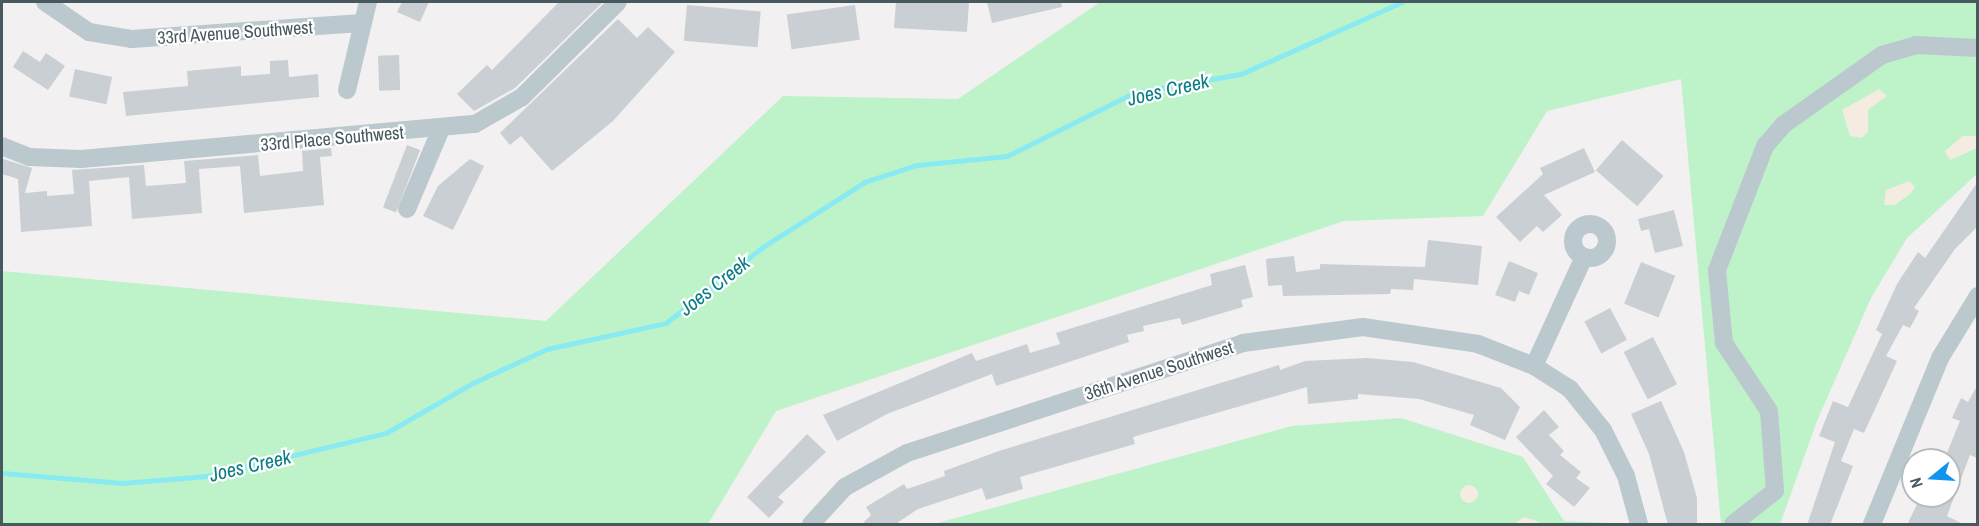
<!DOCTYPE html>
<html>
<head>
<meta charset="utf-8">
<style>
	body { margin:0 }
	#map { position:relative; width:1979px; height:526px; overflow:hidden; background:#f3f0f1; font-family:"Archivo Narrow",sans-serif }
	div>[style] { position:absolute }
	.green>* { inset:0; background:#bef2c9 }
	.sand>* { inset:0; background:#f4ebe1 }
	.round { border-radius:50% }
	.stream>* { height:4.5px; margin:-2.25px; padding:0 2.25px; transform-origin:2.25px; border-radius:2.25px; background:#89ebf1 }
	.building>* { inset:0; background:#cacfd3; transform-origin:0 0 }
	.minor>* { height:18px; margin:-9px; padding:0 9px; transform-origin:9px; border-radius:9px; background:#bbc8ce }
	.minor>.ring { margin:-9px; padding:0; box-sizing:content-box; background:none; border:18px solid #bbc8ce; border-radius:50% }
	span { translate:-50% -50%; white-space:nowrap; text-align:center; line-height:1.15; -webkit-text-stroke:4.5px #fff; paint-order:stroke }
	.street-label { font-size:18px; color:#47585f }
	.water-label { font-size:20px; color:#097d83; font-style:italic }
	.frame { position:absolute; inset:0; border:3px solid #47585f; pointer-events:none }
	.north { position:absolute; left:1901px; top:448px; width:60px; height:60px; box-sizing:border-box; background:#fff; border:2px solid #b5bcbf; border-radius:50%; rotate:252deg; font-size:16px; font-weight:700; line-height:24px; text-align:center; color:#47585f }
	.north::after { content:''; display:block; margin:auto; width:21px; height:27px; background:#1094ed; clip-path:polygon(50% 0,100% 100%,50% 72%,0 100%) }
</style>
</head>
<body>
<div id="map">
	<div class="green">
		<div style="clip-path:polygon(1100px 2px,1977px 2px,1977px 174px,1907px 238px,1871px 298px,1817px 421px,1780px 524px,1721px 524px,1681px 79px,1547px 111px,1483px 216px,1344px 221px,776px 411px,708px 524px,2px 524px,2px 271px,546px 321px,783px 96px,958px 99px)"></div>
		<div style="clip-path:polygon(1401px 418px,1523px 457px,1564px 521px,1636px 524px,934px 524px,1292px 426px)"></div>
	</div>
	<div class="sand">
		<div style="clip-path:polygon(1879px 89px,1887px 96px,1868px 110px,1868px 132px,1862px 138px,1850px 136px,1842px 110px)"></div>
		<div style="clip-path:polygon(1963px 136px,1977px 136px,1977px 148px,1950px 160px,1945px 151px)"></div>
		<div style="clip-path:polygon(1909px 181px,1915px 187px,1910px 194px,1895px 205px,1884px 205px,1886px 190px)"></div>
		<div class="round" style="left:1460px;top:485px;width:18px;height:18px"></div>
		<div style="clip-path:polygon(1524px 517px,1534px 520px,1542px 524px,1515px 523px)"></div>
	</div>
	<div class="stream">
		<div style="left:2px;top:473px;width:121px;rotate:4.7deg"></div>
		<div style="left:123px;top:483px;width:84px;rotate:-4.8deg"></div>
		<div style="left:207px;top:476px;width:184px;rotate:-13.5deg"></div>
		<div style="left:386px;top:433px;width:100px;rotate:-29.9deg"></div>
		<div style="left:473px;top:383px;width:81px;rotate:-24.7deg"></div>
		<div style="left:547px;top:349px;width:122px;rotate:-12.3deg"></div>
		<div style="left:666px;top:323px;width:123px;rotate:-38.1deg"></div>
		<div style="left:763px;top:247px;width:121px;rotate:-32.5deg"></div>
		<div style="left:865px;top:182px;width:55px;rotate:-18.1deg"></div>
		<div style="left:917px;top:165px;width:90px;rotate:-5.7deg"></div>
		<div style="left:1007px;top:156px;width:142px;rotate:-26.4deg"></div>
		<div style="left:1134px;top:93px;width:109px;rotate:-10.1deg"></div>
		<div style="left:1241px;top:74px;width:176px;rotate:-24.1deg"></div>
	</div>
	<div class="building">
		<div style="clip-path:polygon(402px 2px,429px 2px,420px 22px,397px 12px)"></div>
		<div style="clip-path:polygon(559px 2px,603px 2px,515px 88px,474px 111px,457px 94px,487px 65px,492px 70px)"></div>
		<div style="clip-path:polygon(896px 2px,969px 2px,967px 32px,894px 28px)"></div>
		<div style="clip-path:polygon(987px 2px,1061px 2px,1062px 7px,992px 23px)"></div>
		<div style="left:687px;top:5px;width:74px;height:36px;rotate:5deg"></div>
		<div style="left:855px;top:5px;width:35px;height:69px;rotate:82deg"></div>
		<div style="clip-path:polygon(618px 19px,637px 38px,648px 27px,675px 52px,613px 121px,552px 171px,521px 136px,510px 145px,500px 133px)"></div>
		<div style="clip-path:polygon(23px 51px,40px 62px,46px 53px,65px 66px,48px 90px,13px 67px)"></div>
		<div style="left:399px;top:55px;width:35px;height:21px;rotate:88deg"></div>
		<div style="clip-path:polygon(288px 60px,289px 77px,318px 74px,319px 97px,126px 116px,123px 92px,188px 86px,187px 71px,241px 66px,241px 76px,270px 74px,270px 61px)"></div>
		<div style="left:75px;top:69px;width:38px;height:28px;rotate:12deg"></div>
		<div style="left:1622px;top:140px;width:55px;height:40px;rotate:41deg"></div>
		<div style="left:407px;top:145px;width:14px;height:67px;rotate:21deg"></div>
		<div style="clip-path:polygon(331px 148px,332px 156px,320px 157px,324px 205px,244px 213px,240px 166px,199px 169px,202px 213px,132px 219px,129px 177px,89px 181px,92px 226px,21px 232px,18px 179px,2px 174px,3px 159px,32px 168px,25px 193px,47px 191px,47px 196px,74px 194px,72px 170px,144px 165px,146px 186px,186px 183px,184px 161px,258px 155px,260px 176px,303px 171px,302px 151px)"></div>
		<div style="clip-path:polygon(1584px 148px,1595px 172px,1544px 195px,1562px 215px,1543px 232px,1537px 226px,1520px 242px,1496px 217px,1543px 174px,1540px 168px)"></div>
		<div style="clip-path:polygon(470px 159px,484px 166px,453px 230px,423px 216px,438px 186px)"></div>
		<div style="clip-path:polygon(1977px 183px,1977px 227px,1955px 249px,1914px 308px,1919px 311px,1910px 328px,1903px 325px,1886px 356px,1897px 361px,1864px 433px,1854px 429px,1841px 461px,1853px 466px,1830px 525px,1807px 525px,1835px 442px,1819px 436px,1833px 401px,1848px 407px,1882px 334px,1876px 330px,1897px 284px,1918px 252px,1925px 258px)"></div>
		<div style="clip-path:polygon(1674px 210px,1683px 246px,1655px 253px,1649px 229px,1641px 231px,1638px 219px)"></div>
		<div style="clip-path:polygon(1428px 240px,1482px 246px,1478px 285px,1414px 279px,1413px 290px,1391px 289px,1390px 294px,1283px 296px,1282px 285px,1268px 286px,1266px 259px,1294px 256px,1296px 272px,1320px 269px,1320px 264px,1425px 267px)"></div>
		<div style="clip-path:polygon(1509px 261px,1538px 273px,1529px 295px,1519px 291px,1515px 302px,1495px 295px)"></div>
		<div style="left:1641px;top:262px;width:37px;height:45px;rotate:22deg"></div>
		<div style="clip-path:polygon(1245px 265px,1253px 297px,1241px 300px,1243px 307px,1182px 325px,1180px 318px,1143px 326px,1144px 331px,1127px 335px,1129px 342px,996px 386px,992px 374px,887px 414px,837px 441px,823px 415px,972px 353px,976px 361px,1027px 344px,1030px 353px,1060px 344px,1056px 333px,1212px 285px,1210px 274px)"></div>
		<div style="left:1610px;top:308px;width:36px;height:29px;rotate:62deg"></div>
		<div style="left:1653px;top:337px;width:53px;height:33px;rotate:63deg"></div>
		<div style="clip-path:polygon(1367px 358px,1413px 362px,1501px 388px,1520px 407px,1505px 440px,1470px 425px,1474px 415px,1419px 399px,1358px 394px,1358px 399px,1308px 404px,1307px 387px,1133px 437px,1135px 444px,1020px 477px,1023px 489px,986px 500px,982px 488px,918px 509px,894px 525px,861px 525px,871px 515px,866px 507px,904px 484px,907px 489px,945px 476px,944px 471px,999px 451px,1279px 365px,1280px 370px,1305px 361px)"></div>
		<div style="clip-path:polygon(1977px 386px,1977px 458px,1970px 455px,1947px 516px,1965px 525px,1907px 525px,1921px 496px,1949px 496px,1949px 460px,1944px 460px,1960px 421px,1952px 418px,1961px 398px,1968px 402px)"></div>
		<div style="clip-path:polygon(1661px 401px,1684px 452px,1697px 498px,1697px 525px,1668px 525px,1649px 454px,1631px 414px)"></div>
		<div style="clip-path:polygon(1544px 410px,1559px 427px,1549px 435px,1564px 451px,1560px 455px,1581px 472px,1576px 478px,1590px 488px,1574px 507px,1546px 484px,1553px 476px,1516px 437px)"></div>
		<div style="clip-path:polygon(807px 434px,826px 452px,778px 497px,784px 502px,769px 518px,747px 497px)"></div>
	</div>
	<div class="minor">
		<div style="left:45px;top:2px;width:53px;rotate:34.3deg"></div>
		<div style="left:89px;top:32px;width:44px;rotate:9.2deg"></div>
		<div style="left:132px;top:39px;width:230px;rotate:-4deg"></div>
		<div style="left:347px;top:90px;width:90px;rotate:-76.6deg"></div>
		<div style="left:2px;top:146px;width:29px;rotate:22deg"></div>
		<div style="left:29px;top:157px;width:52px;rotate:2.2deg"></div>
		<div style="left:81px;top:159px;width:396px;rotate:-5.1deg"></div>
		<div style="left:475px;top:124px;width:54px;rotate:-29.9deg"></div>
		<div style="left:522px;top:97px;width:135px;rotate:-44.7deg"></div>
		<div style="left:407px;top:209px;width:87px;rotate:-67deg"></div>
		<div class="ring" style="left:1573px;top:224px;width:16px;height:16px"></div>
		<div style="left:1534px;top:366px;width:120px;rotate:-65.4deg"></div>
		<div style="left:811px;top:524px;width:50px;rotate:-47.4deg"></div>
		<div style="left:845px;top:487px;width:71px;rotate:-28.7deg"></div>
		<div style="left:907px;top:453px;width:354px;rotate:-18.1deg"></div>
		<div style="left:1243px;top:343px;width:121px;rotate:-7.6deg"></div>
		<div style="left:1363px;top:327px;width:116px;rotate:8.4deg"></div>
		<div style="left:1478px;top:344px;width:60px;rotate:21.4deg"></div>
		<div style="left:1534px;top:366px;width:43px;rotate:32.6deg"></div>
		<div style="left:1570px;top:389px;width:53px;rotate:51.2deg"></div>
		<div style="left:1603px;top:430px;width:51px;rotate:63.4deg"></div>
		<div style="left:1626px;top:476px;width:50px;rotate:74.8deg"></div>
		<div style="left:1733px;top:524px;width:53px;rotate:-38.2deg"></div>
		<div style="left:1775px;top:491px;width:80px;rotate:-94.3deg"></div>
		<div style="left:1769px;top:411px;width:82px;rotate:-123.5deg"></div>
		<div style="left:1724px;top:343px;width:73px;rotate:-95.5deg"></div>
		<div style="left:1717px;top:270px;width:133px;rotate:-68.8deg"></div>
		<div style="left:1765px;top:146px;width:28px;rotate:-49deg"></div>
		<div style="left:1783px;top:125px;width:121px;rotate:-35.3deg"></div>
		<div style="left:1882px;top:55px;width:35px;rotate:-16deg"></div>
		<div style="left:1916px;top:45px;width:62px;rotate:2.8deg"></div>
		<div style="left:1872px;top:524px;width:179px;rotate:-67.7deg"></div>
		<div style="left:1940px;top:358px;width:73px;rotate:-58.5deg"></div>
	</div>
	<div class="street-label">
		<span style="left:235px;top:33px;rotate:-4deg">33rd Avenue Southwest</span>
		<span style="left:332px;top:139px;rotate:-5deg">33rd Place Southwest</span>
		<span style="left:1159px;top:371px;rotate:-18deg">36th Avenue Southwest</span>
	</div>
	<div class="water-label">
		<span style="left:1168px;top:89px;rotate:-13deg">Joes Creek</span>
		<span style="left:714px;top:285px;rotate:-38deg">Joes Creek</span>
		<span style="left:250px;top:465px;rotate:-13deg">Joes Creek</span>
	</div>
	<div class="frame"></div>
	<div class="north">N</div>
</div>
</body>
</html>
